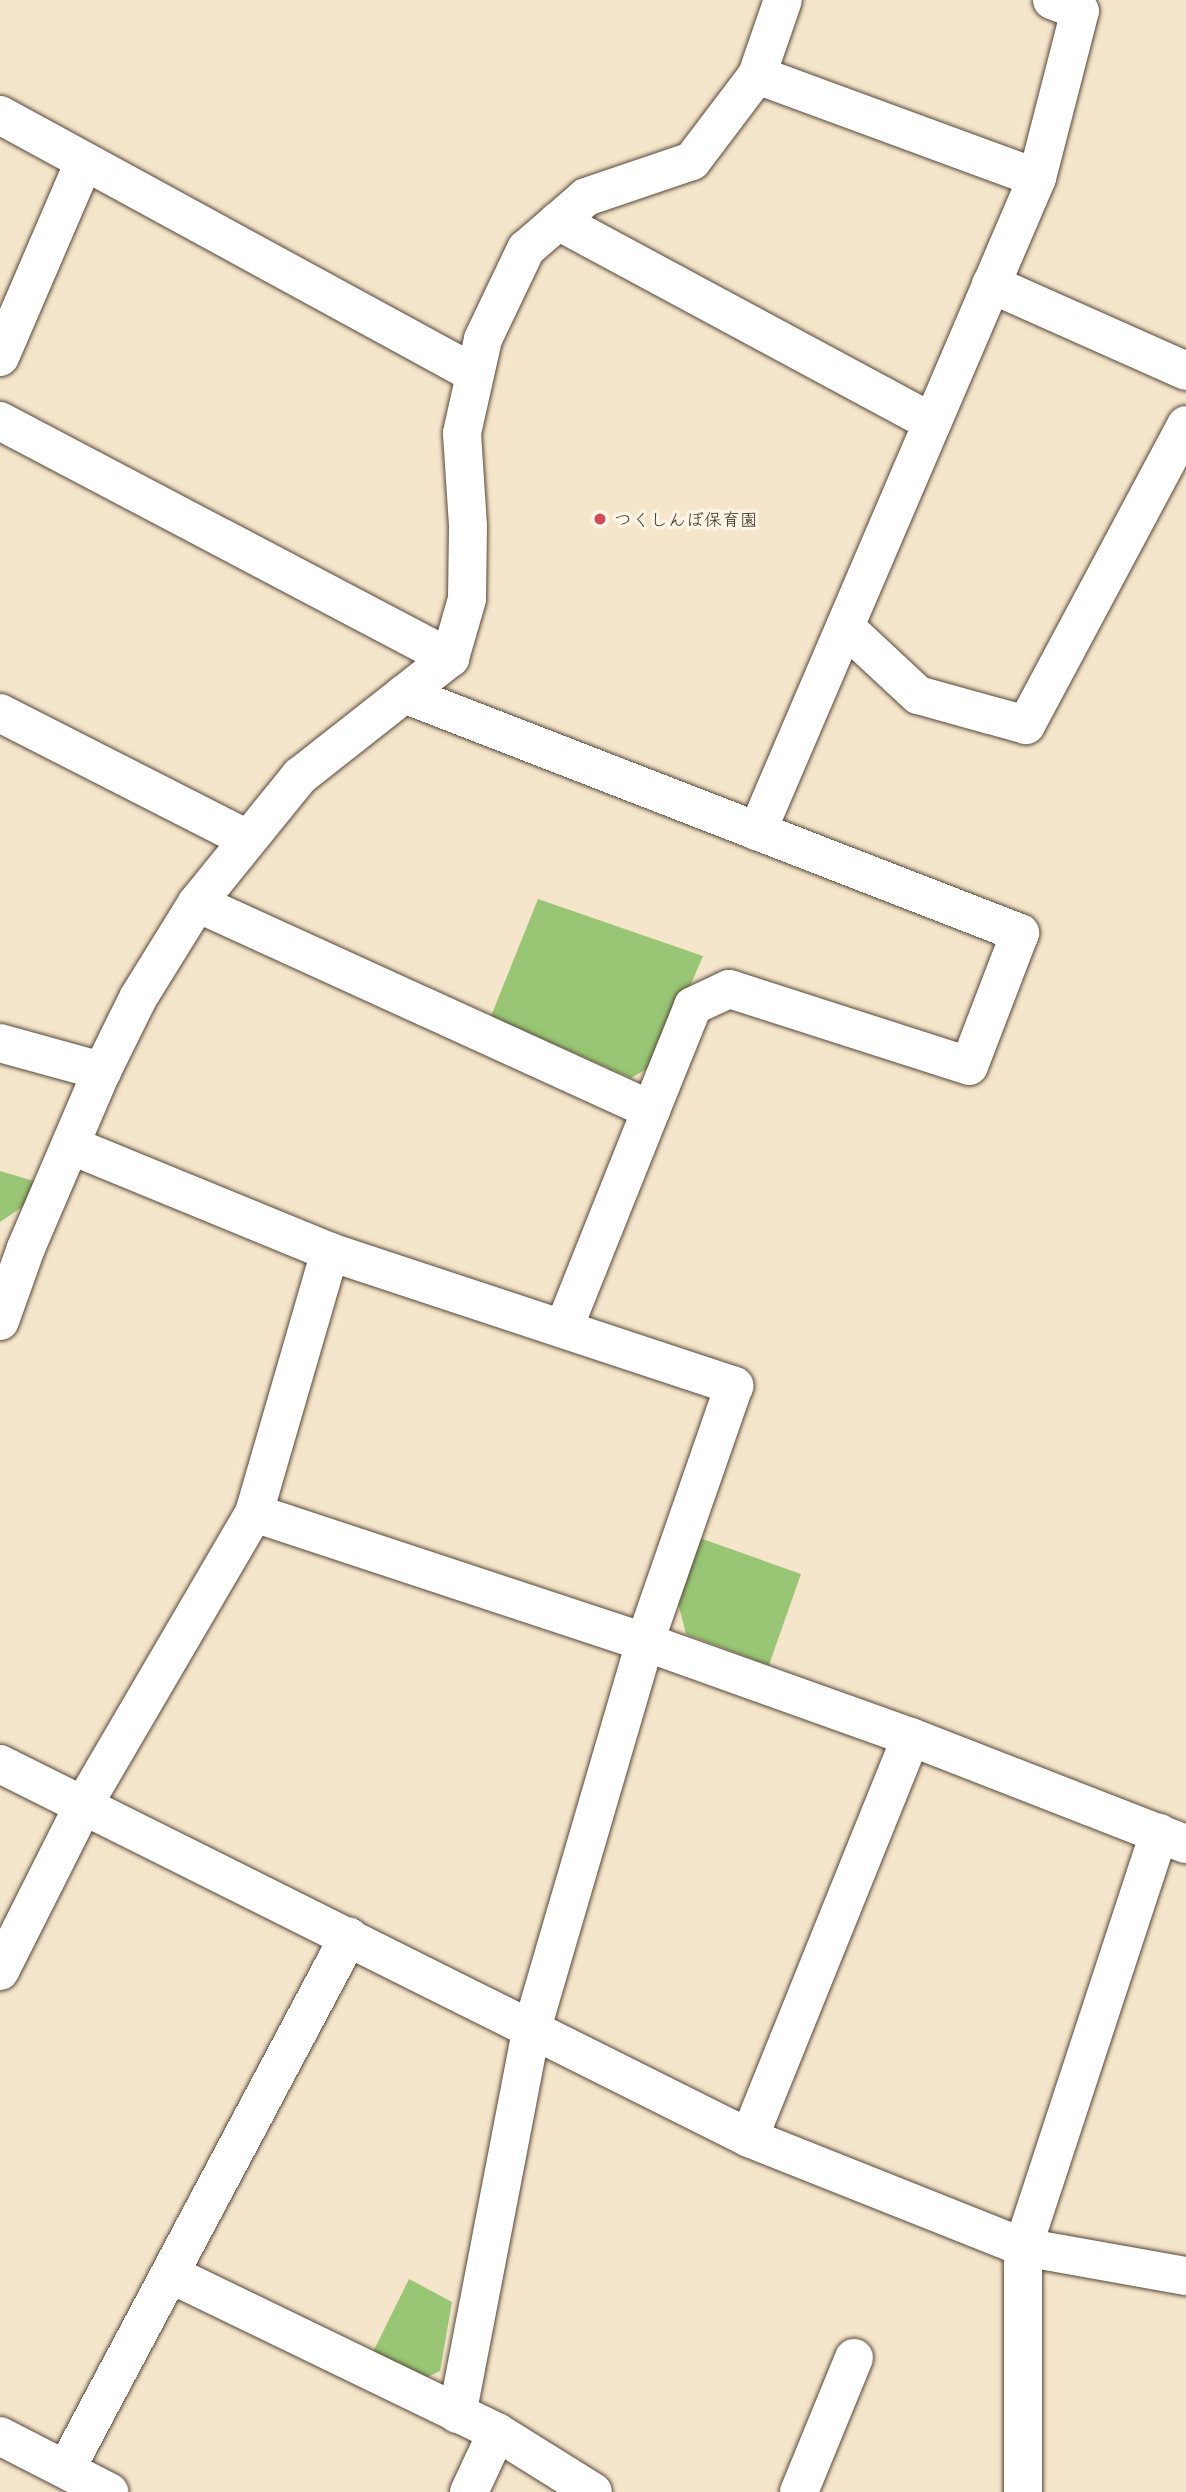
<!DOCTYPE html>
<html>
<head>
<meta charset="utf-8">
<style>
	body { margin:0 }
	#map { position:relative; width:1186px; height:2492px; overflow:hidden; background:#f5e6cb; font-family:"Playpen Sans","Klee One",sans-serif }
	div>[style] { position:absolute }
	.green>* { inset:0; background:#98c674 }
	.roads { filter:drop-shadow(0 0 2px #574638) drop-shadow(0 0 2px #574638) }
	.minor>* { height:38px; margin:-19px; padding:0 19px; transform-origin:19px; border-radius:19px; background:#fff }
	.dots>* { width:19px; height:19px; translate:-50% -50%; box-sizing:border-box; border:4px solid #fcf5e5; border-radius:50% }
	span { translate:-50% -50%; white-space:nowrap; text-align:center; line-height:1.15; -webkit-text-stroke:7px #fcf5e5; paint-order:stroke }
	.poi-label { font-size:18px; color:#3b2a1e }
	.left { translate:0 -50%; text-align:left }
</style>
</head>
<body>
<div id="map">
	<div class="green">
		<div style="clip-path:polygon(538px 899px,703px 956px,657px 1063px,631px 1078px,491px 1016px)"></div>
		<div style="clip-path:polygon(0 1171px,34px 1181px,25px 1205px,0 1222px)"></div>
		<div style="clip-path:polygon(697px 1537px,801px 1574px,769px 1665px,686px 1634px,677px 1599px)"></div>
		<div style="clip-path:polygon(409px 2279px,452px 2302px,440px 2371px,419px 2381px,372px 2354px)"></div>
	</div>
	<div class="roads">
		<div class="minor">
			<div style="left:757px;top:75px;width:298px;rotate:20.2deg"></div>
			<div style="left:1037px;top:178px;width:711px;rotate:113.18deg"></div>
			<div style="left:0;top:115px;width:541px;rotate:28.6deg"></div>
			<div style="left:1037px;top:178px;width:172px;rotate:-75.6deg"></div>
			<div style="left:1080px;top:11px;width:30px;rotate:-159deg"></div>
			<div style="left:558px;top:221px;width:425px;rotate:28.3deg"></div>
			<div style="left:991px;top:284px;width:214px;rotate:24deg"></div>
			<div style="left:0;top:357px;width:212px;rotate:-66.7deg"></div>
			<div style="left:0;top:421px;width:509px;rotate:27.77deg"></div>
			<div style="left:845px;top:627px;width:100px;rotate:43deg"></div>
			<div style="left:918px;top:695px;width:112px;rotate:15.5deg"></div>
			<div style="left:1026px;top:725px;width:340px;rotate:-61.9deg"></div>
			<div style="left:404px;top:694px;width:661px;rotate:21.21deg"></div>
			<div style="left:1020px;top:933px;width:142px;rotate:111deg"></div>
			<div style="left:969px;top:1066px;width:252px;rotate:-162.2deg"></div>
			<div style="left:729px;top:989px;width:40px;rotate:155deg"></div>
			<div style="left:693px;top:1006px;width:112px;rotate:112deg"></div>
			<div style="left:0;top:713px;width:275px;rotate:27deg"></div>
			<div style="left:197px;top:903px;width:499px;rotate:24.5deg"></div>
			<div style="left:651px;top:1110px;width:235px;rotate:111.8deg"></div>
			<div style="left:0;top:1043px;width:106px;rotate:15.4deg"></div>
			<div style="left:72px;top:1146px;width:279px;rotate:22.3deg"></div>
			<div style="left:0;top:1321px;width:77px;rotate:-70.4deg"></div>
			<div style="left:26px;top:1248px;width:193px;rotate:-66.8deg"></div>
			<div style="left:102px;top:1071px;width:81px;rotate:-63.7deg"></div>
			<div style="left:138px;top:998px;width:112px;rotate:-58.2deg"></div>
			<div style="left:197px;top:903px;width:164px;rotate:-51deg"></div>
			<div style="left:300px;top:776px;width:191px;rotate:-38.2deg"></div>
			<div style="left:450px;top:658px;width:61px;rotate:-73.9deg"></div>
			<div style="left:467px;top:599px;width:73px;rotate:-89.2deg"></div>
			<div style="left:468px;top:526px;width:93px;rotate:-93.7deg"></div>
			<div style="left:462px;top:433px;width:96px;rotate:-77.4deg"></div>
			<div style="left:483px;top:339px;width:100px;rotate:-64.5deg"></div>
			<div style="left:526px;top:249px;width:79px;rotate:-40.9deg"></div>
			<div style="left:586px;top:197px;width:112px;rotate:-18.8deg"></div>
			<div style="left:692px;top:161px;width:108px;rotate:-52.9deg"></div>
			<div style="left:757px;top:75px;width:79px;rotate:-70.9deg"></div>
			<div style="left:254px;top:1513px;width:412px;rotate:18.3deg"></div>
			<div style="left:645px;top:1642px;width:282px;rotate:19.7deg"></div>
			<div style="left:911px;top:1737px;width:295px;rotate:21.3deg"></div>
			<div style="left:0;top:1764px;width:837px;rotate:26.53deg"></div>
			<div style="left:749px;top:2138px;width:295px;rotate:21.7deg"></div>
			<div style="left:1023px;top:2247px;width:166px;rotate:10.1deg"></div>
			<div style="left:0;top:1971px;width:187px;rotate:-63.3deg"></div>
			<div style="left:84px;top:1804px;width:337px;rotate:-59.7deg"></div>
			<div style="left:254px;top:1513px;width:272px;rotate:-73.8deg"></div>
			<div style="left:330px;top:1252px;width:426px;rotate:18.3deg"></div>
			<div style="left:734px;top:1386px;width:271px;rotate:109.2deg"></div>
			<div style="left:645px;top:1642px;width:405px;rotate:106.3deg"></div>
			<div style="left:531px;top:2031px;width:390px;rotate:100.9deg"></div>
			<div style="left:749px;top:2138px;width:432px;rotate:-68deg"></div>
			<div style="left:172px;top:2275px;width:361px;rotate:25.8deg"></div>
			<div style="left:497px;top:2432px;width:113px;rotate:32deg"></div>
			<div style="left:0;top:2436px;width:123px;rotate:27.2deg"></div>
			<div style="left:66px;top:2469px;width:603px;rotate:-62.03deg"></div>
			<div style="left:469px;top:2492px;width:66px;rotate:-65deg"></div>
			<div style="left:799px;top:2492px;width:145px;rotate:-67.7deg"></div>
			<div style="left:1023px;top:2492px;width:245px;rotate:-90deg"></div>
			<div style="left:1023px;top:2247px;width:436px;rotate:-71.8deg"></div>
		</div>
	</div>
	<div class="dots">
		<div style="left:600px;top:519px;background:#d1495b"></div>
	</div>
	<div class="poi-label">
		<span class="left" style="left:614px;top:519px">つくしんぼ保育園</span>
	</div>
</div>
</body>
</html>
